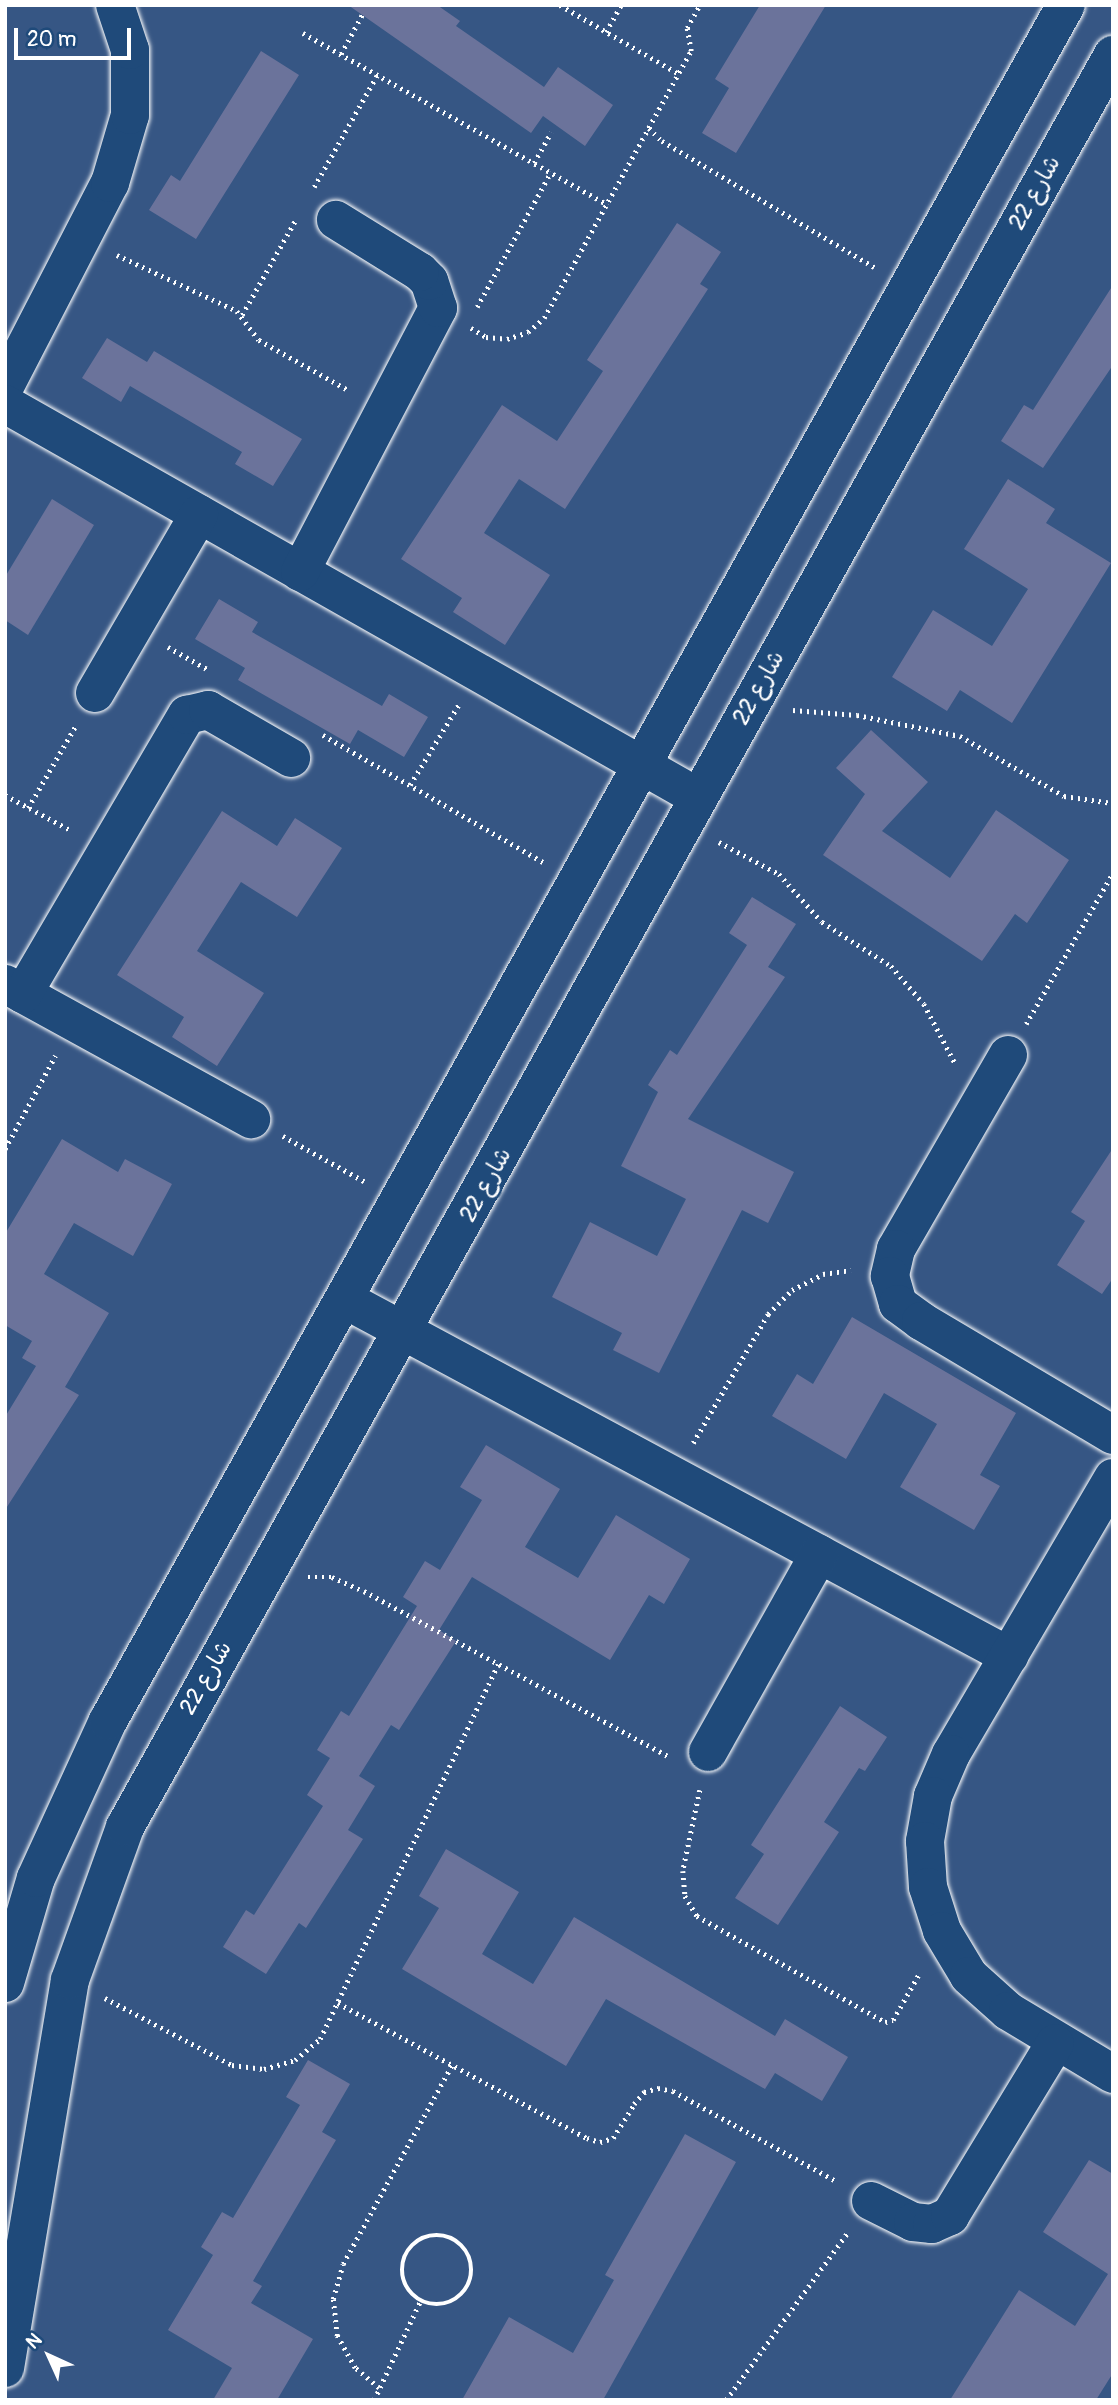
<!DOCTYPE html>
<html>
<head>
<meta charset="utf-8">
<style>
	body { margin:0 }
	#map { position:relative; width:1118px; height:2405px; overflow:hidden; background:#365684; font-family:Pangolin,"Playpen Sans Arabic",sans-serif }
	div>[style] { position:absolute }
	.building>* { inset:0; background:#6b739b }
	.path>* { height:4.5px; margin-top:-2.25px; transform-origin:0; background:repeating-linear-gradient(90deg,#fff 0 2px,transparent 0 7px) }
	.path>.ring { margin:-2.25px; padding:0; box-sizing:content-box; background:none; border:4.5px solid #fff; border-radius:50% }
	.roads { filter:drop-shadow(0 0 2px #fff) drop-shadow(0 0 2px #fff) }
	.minor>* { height:38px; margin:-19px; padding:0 19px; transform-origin:19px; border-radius:19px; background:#1f4a7a }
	span { translate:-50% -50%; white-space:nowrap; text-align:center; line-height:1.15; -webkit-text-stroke:5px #1f4a7a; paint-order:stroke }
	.street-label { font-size:23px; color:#fff }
	.frame { position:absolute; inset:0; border:7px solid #fff; pointer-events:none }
	.north { position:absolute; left:14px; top:2321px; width:70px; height:70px; -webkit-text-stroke:5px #1f4a7a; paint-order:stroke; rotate:315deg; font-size:19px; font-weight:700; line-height:28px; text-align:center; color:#fff }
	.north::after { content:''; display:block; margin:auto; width:24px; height:32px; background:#fff; clip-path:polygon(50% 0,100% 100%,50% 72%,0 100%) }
	.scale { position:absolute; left:14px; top:28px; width:117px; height:32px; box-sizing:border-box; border:4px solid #fff; border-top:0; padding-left:9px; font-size:21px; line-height:24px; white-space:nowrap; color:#fff; -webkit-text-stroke:5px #1f4a7a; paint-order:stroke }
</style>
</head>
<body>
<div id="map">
	<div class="building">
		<div style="clip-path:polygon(348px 5px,437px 5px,460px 21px,456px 26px,544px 87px,558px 67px,613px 105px,585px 146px,543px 116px,531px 133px)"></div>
		<div style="clip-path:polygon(760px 5px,826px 5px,736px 153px,702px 133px,729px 88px,715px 79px)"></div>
		<div style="clip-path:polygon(261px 51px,299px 75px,196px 239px,149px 210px,171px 175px,180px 181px)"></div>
		<div style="clip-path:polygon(677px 223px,721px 252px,700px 284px,708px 289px,565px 509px,519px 479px,484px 533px,550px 575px,505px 645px,453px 612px,462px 598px,401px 559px,502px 405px,557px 441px,603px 371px,587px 360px)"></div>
		<div style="clip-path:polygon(1113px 285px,1113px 365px,1043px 468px,1001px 441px,1024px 405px,1033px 410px)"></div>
		<div style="clip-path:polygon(107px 338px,147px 362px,154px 351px,302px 439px,273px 486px,235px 464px,242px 452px,130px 386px,121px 402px,82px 378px)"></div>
		<div style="clip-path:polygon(1008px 479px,1055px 509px,1046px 523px,1111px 563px,1012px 723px,960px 690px,947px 711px,892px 677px,933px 610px,992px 646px,1028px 589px,964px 549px)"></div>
		<div style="clip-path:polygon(52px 499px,94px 525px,28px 635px,5px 620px,5px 577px)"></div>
		<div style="clip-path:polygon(219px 599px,258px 622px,252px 632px,382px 706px,389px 694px,428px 717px,404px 757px,358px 730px,350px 744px,238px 680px,245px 668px,195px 639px)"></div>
		<div style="clip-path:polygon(871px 730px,928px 782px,882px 831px,950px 878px,996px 810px,1069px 860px,1027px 923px,1015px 914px,982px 961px,823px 855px,865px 794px,836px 768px)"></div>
		<div style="clip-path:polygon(222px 811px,277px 846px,295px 818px,342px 848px,297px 917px,241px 882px,197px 951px,264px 993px,217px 1066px,172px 1037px,184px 1017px,117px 975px)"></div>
		<div style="clip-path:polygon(752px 897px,796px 924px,768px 967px,785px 977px,688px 1119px,794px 1172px,768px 1223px,742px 1210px,659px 1373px,613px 1350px,622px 1333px,552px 1297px,590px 1222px,657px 1256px,686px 1199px,621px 1166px,658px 1092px,648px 1085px,670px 1050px,677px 1055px,747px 945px,729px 933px)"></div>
		<div style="clip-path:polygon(62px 1139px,118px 1172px,125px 1159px,172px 1184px,133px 1256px,74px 1223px,44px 1274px,109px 1313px,65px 1387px,79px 1395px,5px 1510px,5px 1417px,36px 1366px,22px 1358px,32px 1341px,5px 1325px,5px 1234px)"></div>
		<div style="clip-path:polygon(1113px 1148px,1113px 1278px,1102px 1294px,1057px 1265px,1085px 1221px,1071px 1212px)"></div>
		<div style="clip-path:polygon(852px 1317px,1016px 1413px,980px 1475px,1000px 1486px,974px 1530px,900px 1487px,937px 1424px,884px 1393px,846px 1459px,772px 1416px,797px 1374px,813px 1384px)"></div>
		<div style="clip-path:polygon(486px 1445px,560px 1489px,525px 1547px,578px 1578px,616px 1515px,690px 1559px,664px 1604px,649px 1595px,610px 1660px,472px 1577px,439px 1630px,456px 1641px,399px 1730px,391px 1725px,359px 1776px,375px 1786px,348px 1830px,363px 1839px,306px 1928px,299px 1923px,266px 1974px,223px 1947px,246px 1910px,254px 1915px,323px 1806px,307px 1795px,330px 1758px,317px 1750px,341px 1711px,349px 1716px,417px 1606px,403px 1597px,425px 1561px,440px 1570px,482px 1500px,460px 1487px)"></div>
		<div style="clip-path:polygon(840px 1706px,887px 1737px,865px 1771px,859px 1768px,824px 1822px,839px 1832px,778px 1925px,735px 1898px,764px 1854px,751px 1845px)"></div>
		<div style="clip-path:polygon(446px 1849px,519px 1892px,482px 1954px,533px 1984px,574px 1917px,775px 2036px,785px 2019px,848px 2057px,822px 2101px,775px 2073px,765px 2089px,606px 1999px,566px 2066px,402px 1969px,439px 1908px,419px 1896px)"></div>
		<div style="clip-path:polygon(308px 2060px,350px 2084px,322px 2132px,336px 2140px,253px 2281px,262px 2286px,251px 2303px,313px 2339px,277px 2400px,213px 2400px,232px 2368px,168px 2330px,213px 2255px,201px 2247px,222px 2212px,233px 2218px,300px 2105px,286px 2097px)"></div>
		<div style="clip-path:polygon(685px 2134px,736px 2162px,603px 2400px,462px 2400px,509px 2317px,573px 2353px,614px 2280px,605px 2275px)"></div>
		<div style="clip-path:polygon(1089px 2160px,1113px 2174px,1113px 2373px,1096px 2400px,950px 2400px,1019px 2290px,1075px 2326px,1108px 2274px,1043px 2232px)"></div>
	</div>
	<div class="path">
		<div style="left:560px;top:5px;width:138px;rotate:30.1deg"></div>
		<div style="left:606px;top:32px;width:31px;rotate:-61deg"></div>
		<div style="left:303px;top:33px;width:350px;rotate:29.4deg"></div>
		<div style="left:341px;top:54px;width:47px;rotate:-61.8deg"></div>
		<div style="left:649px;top:128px;width:18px;rotate:45deg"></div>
		<div style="left:662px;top:141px;width:247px;rotate:30.7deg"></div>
		<div style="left:534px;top:163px;width:35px;rotate:-61deg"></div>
		<div style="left:314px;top:187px;width:129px;rotate:-60.6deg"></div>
		<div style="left:117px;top:255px;width:132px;rotate:25deg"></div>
		<div style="left:237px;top:311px;width:36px;rotate:53deg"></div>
		<div style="left:259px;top:340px;width:104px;rotate:29.3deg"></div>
		<div style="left:477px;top:307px;width:154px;rotate:-61.3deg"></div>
		<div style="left:242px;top:315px;width:110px;rotate:-60.6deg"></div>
		<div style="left:471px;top:328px;width:17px;rotate:31deg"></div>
		<div style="left:486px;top:337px;width:21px;rotate:5deg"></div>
		<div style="left:507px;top:339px;width:22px;rotate:-18deg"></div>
		<div style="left:528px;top:332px;width:21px;rotate:-41deg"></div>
		<div style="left:544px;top:318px;width:305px;rotate:-61.2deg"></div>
		<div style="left:691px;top:51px;width:23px;rotate:-100deg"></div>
		<div style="left:687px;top:28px;width:26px;rotate:-61deg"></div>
		<div style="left:168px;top:647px;width:47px;rotate:29.3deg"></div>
		<div style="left:793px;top:710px;width:64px;rotate:4.5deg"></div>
		<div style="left:857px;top:715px;width:105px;rotate:11.5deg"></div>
		<div style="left:960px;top:736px;width:120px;rotate:30deg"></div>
		<div style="left:1064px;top:796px;width:49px;rotate:8.1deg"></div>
		<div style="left:323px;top:735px;width:254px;rotate:30deg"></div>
		<div style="left:410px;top:785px;width:95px;rotate:-58.8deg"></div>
		<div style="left:5px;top:795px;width:76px;rotate:28.2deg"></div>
		<div style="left:28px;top:808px;width:94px;rotate:-59.9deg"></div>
		<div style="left:719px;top:842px;width:68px;rotate:28.1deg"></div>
		<div style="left:779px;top:874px;width:64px;rotate:48.1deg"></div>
		<div style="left:822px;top:922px;width:82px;rotate:32.5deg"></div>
		<div style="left:891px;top:966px;width:50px;rotate:49deg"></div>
		<div style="left:924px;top:1004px;width:69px;rotate:62.3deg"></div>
		<div style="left:1026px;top:1024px;width:174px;rotate:-60.1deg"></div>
		<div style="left:283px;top:1136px;width:93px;rotate:29.1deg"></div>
		<div style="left:5px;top:1149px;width:106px;rotate:-61.7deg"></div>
		<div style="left:693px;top:1443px;width:149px;rotate:-59.8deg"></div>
		<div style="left:768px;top:1314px;width:34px;rotate:-45deg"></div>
		<div style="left:792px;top:1290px;width:35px;rotate:-27deg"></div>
		<div style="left:823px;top:1274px;width:28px;rotate:-8deg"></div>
		<div style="left:308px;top:1577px;width:24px"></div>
		<div style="left:332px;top:1577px;width:35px;rotate:24deg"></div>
		<div style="left:364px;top:1591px;width:349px;rotate:28.5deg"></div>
		<div style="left:700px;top:1790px;width:83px;rotate:101.9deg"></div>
		<div style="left:683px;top:1871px;width:25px;rotate:85deg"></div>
		<div style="left:685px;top:1896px;width:23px;rotate:59deg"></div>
		<div style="left:697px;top:1916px;width:216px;rotate:29.4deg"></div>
		<div style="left:885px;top:2022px;width:8px;rotate:-14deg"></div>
		<div style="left:893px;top:2020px;width:55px;rotate:-60.6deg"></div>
		<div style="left:105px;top:1998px;width:144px;rotate:27.8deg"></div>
		<div style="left:232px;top:2065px;width:32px;rotate:7deg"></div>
		<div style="left:264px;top:2069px;width:32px;rotate:-16deg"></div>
		<div style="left:295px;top:2060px;width:33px;rotate:-40deg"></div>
		<div style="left:320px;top:2039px;width:415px;rotate:-64.6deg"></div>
		<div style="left:338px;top:2003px;width:283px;rotate:28.5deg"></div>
		<div style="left:587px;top:2138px;width:14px;rotate:17deg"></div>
		<div style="left:600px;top:2142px;width:14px;rotate:-17deg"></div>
		<div style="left:613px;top:2138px;width:40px;rotate:-58deg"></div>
		<div style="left:634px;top:2104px;width:16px;rotate:-50deg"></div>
		<div style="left:644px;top:2092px;width:15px;rotate:-16deg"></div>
		<div style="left:658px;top:2088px;width:15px;rotate:11deg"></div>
		<div style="left:673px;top:2091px;width:188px;rotate:28.9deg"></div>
		<div class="ring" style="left:402px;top:2235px;width:65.5px;height:65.5px"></div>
		<div style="left:379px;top:2388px;width:31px;rotate:-140deg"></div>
		<div style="left:355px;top:2368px;width:37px;rotate:-119deg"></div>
		<div style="left:337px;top:2336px;width:37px;rotate:-96deg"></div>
		<div style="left:333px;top:2299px;width:36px;rotate:-74deg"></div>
		<div style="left:343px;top:2264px;width:227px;rotate:-61.3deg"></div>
		<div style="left:374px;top:2400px;width:108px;rotate:-64.9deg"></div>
		<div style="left:726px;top:2400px;width:209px;rotate:-54deg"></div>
	</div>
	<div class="roads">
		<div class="minor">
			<div style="left:5px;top:386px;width:229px;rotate:-62.7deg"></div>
			<div style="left:110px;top:183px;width:71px;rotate:-73.6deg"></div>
			<div style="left:130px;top:115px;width:65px;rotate:-90deg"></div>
			<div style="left:130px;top:50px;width:47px;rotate:-108.4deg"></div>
			<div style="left:5px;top:404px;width:797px;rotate:29.56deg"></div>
			<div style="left:300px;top:572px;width:298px;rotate:-62.4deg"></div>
			<div style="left:438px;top:308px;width:28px;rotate:-108deg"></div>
			<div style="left:429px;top:281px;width:13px;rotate:-135deg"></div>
			<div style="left:420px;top:272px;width:99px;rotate:-148.2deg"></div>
			<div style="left:95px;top:693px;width:207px;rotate:-59.8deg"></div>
			<div style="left:5px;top:984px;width:281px;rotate:28.8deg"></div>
			<div style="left:23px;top:994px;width:324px;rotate:-59.6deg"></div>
			<div style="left:187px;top:715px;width:22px;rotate:-13deg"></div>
			<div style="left:208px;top:710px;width:96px;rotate:30deg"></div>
			<div style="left:1008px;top:1055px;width:224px;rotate:120deg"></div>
			<div style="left:896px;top:1249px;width:28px;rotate:103deg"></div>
			<div style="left:890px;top:1276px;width:29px;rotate:74deg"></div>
			<div style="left:898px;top:1304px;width:29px;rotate:36deg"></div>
			<div style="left:921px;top:1321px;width:223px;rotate:30.7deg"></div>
			<div style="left:344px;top:1299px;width:755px;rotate:28.23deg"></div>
			<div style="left:1113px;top:1478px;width:320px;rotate:120.4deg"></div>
			<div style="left:951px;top:1754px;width:46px;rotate:113.2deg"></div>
			<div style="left:933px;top:1796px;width:46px;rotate:100.1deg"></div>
			<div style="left:925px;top:1841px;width:46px;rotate:86.3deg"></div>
			<div style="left:928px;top:1887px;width:46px;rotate:72.3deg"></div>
			<div style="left:942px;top:1931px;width:52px;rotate:59deg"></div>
			<div style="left:969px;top:1976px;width:52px;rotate:41.9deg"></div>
			<div style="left:1008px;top:2011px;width:122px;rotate:31deg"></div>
			<div style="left:708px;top:1752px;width:227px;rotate:-60.7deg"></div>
			<div style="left:5px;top:1983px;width:109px;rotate:-73.6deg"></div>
			<div style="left:36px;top:1878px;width:173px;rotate:-65.4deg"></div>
			<div style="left:108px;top:1721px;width:1965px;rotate:-60.83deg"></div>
			<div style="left:871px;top:2201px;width:47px;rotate:26.6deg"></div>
			<div style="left:913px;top:2222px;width:19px;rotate:6deg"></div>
			<div style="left:932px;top:2224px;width:20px;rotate:-24deg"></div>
			<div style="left:950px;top:2216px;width:202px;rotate:-58.7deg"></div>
			<div style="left:5px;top:2368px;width:393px;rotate:-80.5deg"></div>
			<div style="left:70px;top:1980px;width:163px;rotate:-70.2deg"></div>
			<div style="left:125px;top:1827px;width:2029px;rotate:-60.86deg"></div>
		</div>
	</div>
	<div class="street-label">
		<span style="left:1035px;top:193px;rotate:-61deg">شارع 22</span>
		<span style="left:759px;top:688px;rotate:-61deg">شارع 22</span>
		<span style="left:486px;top:1185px;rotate:-61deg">شارع 22</span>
		<span style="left:206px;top:1678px;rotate:-60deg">شارع 22</span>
	</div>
	<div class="frame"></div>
	<div class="north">N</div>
	<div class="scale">20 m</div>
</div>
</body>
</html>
